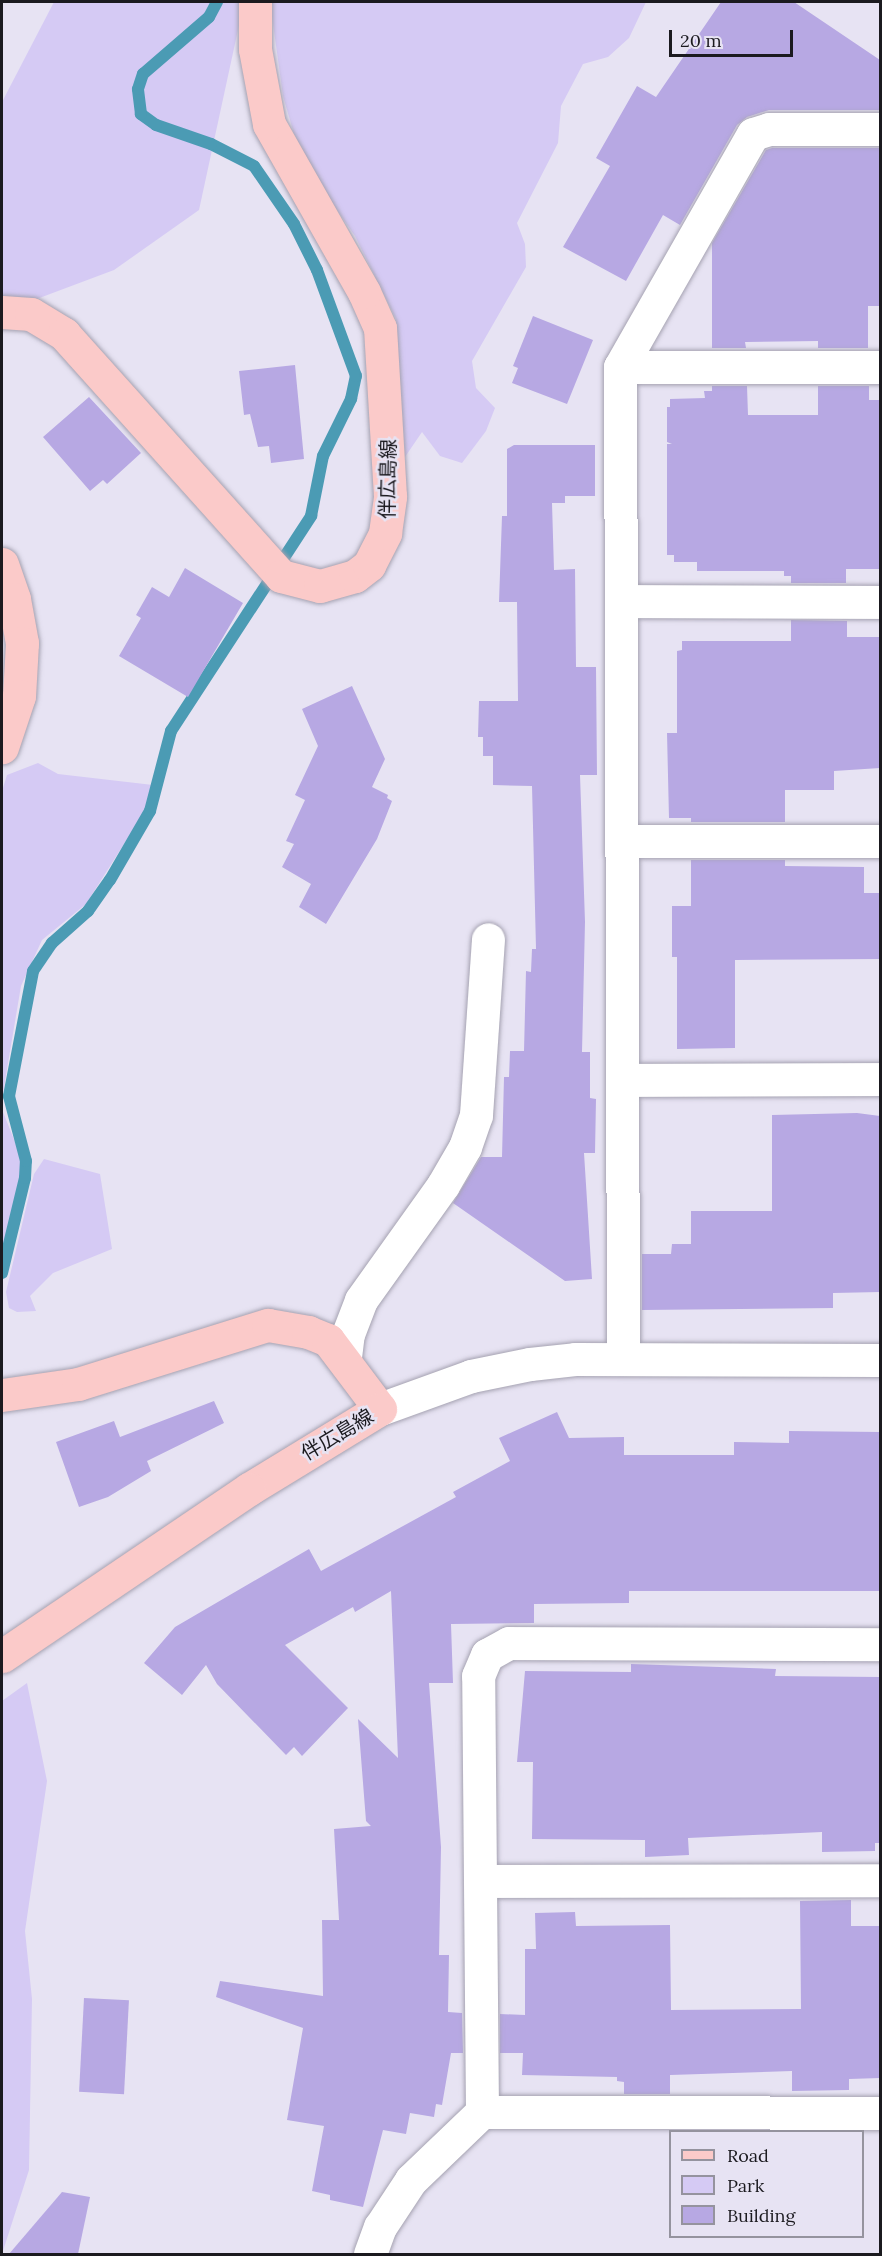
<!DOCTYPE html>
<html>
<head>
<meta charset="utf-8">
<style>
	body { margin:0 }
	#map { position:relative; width:882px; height:2256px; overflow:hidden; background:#e7e3f3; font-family:Lora,"Noto Sans JP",serif }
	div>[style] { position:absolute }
	.green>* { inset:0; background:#d5caf4 }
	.stream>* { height:12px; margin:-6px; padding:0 6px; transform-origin:6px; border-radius:6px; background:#4b9bb4 }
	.building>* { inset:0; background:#b7a8e3; transform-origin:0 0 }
	.roads { filter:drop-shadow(0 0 2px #a5a2b1) drop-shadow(0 0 2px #a5a2b1) }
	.minor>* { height:33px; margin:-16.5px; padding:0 16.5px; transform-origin:16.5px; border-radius:16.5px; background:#fff }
	.major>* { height:33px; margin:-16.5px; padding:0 16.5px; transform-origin:16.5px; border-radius:16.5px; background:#fbcac9 }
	span { translate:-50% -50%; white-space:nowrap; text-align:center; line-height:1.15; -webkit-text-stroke:5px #e7e3f3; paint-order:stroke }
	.street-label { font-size:20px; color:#1b1a1f }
	.frame { position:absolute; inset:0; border:3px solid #1b1a1f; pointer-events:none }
	.legend { position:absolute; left:669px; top:2130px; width:195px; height:108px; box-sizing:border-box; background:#e7e3f3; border:2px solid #95939e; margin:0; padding:8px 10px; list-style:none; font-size:18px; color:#1b1a1f }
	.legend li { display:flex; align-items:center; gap:12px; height:30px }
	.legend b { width:30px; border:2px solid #95939e }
	.scale { position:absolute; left:669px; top:30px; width:124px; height:27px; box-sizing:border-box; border:3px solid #1b1a1f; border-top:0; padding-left:8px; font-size:18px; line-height:21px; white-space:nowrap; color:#1b1a1f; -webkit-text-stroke:4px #e7e3f3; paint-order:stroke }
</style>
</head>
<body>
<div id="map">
	<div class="green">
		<div style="clip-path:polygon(54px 2px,244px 2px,199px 210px,114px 270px,2px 312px,2px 102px)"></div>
		<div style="clip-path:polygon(270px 2px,646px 2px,629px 38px,608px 57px,583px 64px,561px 106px,558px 143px,517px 223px,525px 244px,526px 267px,472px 361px,476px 388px,495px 408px,486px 431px,462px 463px,440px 456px,422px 432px,405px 457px,396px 319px,355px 236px,323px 190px,294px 134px,283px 96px)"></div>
		<div style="clip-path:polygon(38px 763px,58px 774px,153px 785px,148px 806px,86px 904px,42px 940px,21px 986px,3px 1093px,3px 1112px,21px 1157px,21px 1178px,2px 1252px,2px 791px,7px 775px)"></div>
		<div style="clip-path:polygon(44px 1159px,100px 1174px,112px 1249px,53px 1273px,30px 1296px,36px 1311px,17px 1312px,9px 1308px,6px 1292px,34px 1174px)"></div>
		<div style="clip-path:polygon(27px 1683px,47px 1781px,25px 1931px,32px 1999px,29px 2170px,2px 2254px,2px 1701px)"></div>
	</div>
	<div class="stream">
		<div style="left:2px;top:1273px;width:98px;rotate:-76.4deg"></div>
		<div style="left:25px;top:1178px;width:17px;rotate:-87deg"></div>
		<div style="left:26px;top:1161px;width:67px;rotate:-104.7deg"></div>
		<div style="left:9px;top:1096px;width:127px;rotate:-79.1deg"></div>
		<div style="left:33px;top:971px;width:34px;rotate:-56deg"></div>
		<div style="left:52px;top:943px;width:48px;rotate:-41.6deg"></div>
		<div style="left:88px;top:911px;width:38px;rotate:-55deg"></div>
		<div style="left:110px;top:880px;width:80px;rotate:-59.9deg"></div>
		<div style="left:150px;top:811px;width:83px;rotate:-75.3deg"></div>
		<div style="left:171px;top:731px;width:257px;rotate:-56.9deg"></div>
		<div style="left:311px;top:516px;width:61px;rotate:-78.7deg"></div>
		<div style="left:323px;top:456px;width:64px;rotate:-63.8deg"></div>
		<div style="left:351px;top:399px;width:24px;rotate:-78deg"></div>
		<div style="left:356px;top:376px;width:113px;rotate:-110.2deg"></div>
		<div style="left:317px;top:270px;width:51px;rotate:-116.6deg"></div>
		<div style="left:294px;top:224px;width:70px;rotate:-124.6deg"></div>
		<div style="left:254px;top:166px;width:48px;rotate:-152.9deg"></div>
		<div style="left:211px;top:144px;width:58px;rotate:-160.9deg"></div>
		<div style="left:156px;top:125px;width:19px;rotate:-144deg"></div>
		<div style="left:141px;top:114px;width:25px;rotate:-97deg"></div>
		<div style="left:138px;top:89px;width:16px;rotate:-72deg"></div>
		<div style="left:143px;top:74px;width:87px;rotate:-40.8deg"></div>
		<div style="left:209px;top:17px;width:17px;rotate:-62deg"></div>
	</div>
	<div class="building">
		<div style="clip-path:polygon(721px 2px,794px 2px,880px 60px,880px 110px,769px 110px,747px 117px,737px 125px,680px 225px,663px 215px,626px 281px,563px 247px,610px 166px,596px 158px,637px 86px,656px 97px)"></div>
		<div style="clip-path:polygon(772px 148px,880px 148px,880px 306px,868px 306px,868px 348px,818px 348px,818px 341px,745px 342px,746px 348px,712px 348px,712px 243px,766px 150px)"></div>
		<div style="clip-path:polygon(533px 316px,593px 340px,567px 404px,512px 383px,518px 368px,513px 366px)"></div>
		<div style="clip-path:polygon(295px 365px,304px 459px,271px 463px,269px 446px,258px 447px,250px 414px,244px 415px,239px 371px)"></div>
		<div style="clip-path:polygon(712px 386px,747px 386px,748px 415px,818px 415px,818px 386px,869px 386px,869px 400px,880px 400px,880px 569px,846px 569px,846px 583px,791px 583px,791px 576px,784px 576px,784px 571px,697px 571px,697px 562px,674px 562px,674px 555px,667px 555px,667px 444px,672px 444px,667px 442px,667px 407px,670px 407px,670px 399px,705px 398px,704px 391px,712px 391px)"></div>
		<div style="clip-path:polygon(89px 397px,141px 453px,107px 484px,103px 480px,90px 491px,43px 437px)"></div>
		<div style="clip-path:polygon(514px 445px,595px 445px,595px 496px,565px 496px,565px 503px,552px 503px,554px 570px,575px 569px,576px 667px,596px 667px,597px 775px,580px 775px,585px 922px,582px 1052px,590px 1052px,590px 1098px,596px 1099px,595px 1153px,584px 1153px,592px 1279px,565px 1281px,453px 1203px,481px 1157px,502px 1157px,504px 1077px,509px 1077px,510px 1051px,524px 1051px,526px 971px,531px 972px,532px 949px,536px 949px,532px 786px,493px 785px,493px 756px,483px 756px,483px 737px,478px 737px,479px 701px,518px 701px,517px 602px,499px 602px,502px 516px,507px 516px,507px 449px)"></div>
		<div style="clip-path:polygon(185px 568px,243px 603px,188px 697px,119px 656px,141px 618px,136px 615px,152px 587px,169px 597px)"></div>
		<div style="clip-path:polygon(791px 620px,847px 621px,847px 637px,880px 637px,880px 768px,834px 771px,834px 790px,785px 790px,785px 822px,691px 822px,691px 818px,669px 818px,667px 733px,677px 733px,677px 651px,682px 650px,682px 641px,791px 641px)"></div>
		<div style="clip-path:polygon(352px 686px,385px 759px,372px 787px,388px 795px,387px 798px,392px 801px,377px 839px,326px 924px,299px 907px,311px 884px,282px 867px,294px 844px,286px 841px,305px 800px,295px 795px,318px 746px,302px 709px)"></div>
		<div style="clip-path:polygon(691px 860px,785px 860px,785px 866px,864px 867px,864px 893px,880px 893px,880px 959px,735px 960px,735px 1048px,677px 1049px,677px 957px,672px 957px,672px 906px,691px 906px)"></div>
		<div style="clip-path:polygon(857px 1113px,880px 1116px,880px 1292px,833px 1293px,833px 1308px,642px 1310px,642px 1254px,671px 1254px,672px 1244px,691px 1244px,691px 1211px,772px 1211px,772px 1115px)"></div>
		<div style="clip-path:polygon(214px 1401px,224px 1423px,147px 1461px,151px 1471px,108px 1497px,79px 1507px,56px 1442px,114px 1421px,120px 1437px)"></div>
		<div style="clip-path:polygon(557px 1412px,569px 1438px,624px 1437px,624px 1455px,734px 1455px,734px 1442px,789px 1443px,789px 1431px,880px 1432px,880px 1591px,629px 1591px,629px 1603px,534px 1604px,534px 1623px,451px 1624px,453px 1683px,429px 1683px,441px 1847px,439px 1955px,449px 1955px,448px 2012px,462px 2013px,463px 2053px,451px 2053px,442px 2105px,436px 2104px,434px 2117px,410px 2113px,406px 2134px,383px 2130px,363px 2207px,330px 2200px,330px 2195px,312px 2191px,324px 2126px,287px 2120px,303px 2028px,216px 1997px,220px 1981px,323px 1996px,322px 1920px,339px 1920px,334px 1829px,371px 1826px,366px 1821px,358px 1719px,398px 1758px,391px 1591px,355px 1612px,353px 1607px,285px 1645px,348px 1708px,302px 1756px,294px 1747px,286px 1755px,217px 1684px,206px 1665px,182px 1695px,144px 1663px,175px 1627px,309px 1549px,321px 1571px,456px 1497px,453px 1492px,510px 1461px,499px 1438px)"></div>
		<div style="clip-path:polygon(631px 1664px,776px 1669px,775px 1676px,880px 1677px,880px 1843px,875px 1843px,875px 1851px,822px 1852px,822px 1832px,688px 1838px,689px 1855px,645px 1857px,645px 1840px,532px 1839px,533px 1762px,517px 1762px,525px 1671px,631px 1672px)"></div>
		<div style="clip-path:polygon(851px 1900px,851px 1926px,880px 1926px,880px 2078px,849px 2079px,849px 2090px,792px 2091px,792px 2071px,670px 2075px,670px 2094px,624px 2094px,624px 2082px,617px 2081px,617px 2077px,522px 2075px,523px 2053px,500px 2053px,500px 2014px,525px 2015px,525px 1949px,536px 1949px,535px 1913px,575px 1912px,576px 1926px,670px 1925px,671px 2010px,801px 2009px,800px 1901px)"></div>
		<div style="left:84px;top:1998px;width:45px;height:94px;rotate:3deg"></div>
		<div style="clip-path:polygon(62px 2192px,90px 2197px,78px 2254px,9px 2254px)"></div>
	</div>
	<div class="roads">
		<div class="minor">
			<div style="left:620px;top:367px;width:260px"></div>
			<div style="left:621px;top:601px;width:259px;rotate:0.2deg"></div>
			<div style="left:621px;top:841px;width:259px"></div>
			<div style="left:622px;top:1080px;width:258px;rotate:-0.2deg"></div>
			<div style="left:345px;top:1357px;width:23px;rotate:-83deg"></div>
			<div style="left:348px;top:1334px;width:36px;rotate:-69deg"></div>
			<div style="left:361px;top:1300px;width:141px;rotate:-54.5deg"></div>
			<div style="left:443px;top:1185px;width:44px;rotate:-59.9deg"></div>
			<div style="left:465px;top:1147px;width:34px;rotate:-71deg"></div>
			<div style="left:476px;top:1115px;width:176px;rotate:-86.1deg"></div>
			<div style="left:623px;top:1359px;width:992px;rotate:-90.17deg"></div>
			<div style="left:620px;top:367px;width:268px;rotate:-60.3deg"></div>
			<div style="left:753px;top:134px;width:17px;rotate:-17deg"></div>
			<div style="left:769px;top:129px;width:111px"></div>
			<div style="left:380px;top:1409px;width:97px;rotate:-19.9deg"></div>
			<div style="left:471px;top:1376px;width:60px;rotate:-11.5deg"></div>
			<div style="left:530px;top:1364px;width:45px;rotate:-6.3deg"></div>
			<div style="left:575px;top:1359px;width:305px;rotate:0.2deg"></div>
			<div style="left:481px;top:1881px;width:399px;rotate:-0.1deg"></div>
			<div style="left:482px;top:2112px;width:398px;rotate:0.1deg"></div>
			<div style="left:370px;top:2254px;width:29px;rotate:-70deg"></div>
			<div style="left:380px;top:2227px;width:56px;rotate:-56.6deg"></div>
			<div style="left:411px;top:2180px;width:98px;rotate:-43.8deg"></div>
			<div style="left:482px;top:2112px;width:436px;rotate:-90.5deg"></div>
			<div style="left:478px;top:1676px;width:23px;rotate:-67deg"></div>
			<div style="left:487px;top:1655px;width:25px;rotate:-29deg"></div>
			<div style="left:509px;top:1643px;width:371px;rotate:0.2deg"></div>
		</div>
		<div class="major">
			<div style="left:2px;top:312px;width:29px;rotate:4deg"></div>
			<div style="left:31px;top:314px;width:39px;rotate:31deg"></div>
			<div style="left:64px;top:334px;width:325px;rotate:48.1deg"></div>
			<div style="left:281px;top:576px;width:40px;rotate:14.4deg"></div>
			<div style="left:320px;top:586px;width:36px;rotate:-16deg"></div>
			<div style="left:355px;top:576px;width:18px;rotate:-38deg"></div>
			<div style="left:369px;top:565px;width:36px;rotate:-63deg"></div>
			<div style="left:385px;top:533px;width:37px;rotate:-82deg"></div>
			<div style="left:390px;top:496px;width:168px;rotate:-93.4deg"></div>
			<div style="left:380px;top:328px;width:39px;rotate:-114deg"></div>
			<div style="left:364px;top:292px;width:193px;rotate:-119.5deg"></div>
			<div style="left:269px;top:124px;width:76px;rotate:-100.6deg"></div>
			<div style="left:255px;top:49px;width:47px;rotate:-90deg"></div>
			<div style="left:2px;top:564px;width:37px;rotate:71deg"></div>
			<div style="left:14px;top:599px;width:45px;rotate:79.7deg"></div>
			<div style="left:22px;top:643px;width:53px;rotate:93.2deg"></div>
			<div style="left:19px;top:696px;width:54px;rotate:108.4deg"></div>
			<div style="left:2px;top:1395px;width:77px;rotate:-8.2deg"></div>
			<div style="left:78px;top:1384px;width:199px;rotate:-17.3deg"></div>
			<div style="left:268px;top:1325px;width:41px;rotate:9.9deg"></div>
			<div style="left:308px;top:1332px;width:22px;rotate:22deg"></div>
			<div style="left:328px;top:1340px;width:86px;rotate:53deg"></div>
			<div style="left:380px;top:1409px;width:153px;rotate:148.6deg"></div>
			<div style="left:249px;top:1489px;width:298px;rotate:145.9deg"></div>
		</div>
	</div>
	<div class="street-label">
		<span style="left:387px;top:479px;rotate:-89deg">伴広島線</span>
		<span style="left:337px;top:1434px;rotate:-31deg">伴広島線</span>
	</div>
	<div class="frame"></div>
	<ul class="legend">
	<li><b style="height:8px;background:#fbcac9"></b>Road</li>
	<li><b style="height:16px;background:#d5caf4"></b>Park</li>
	<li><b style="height:16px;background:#b7a8e3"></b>Building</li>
	</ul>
	<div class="scale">20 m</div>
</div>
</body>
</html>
